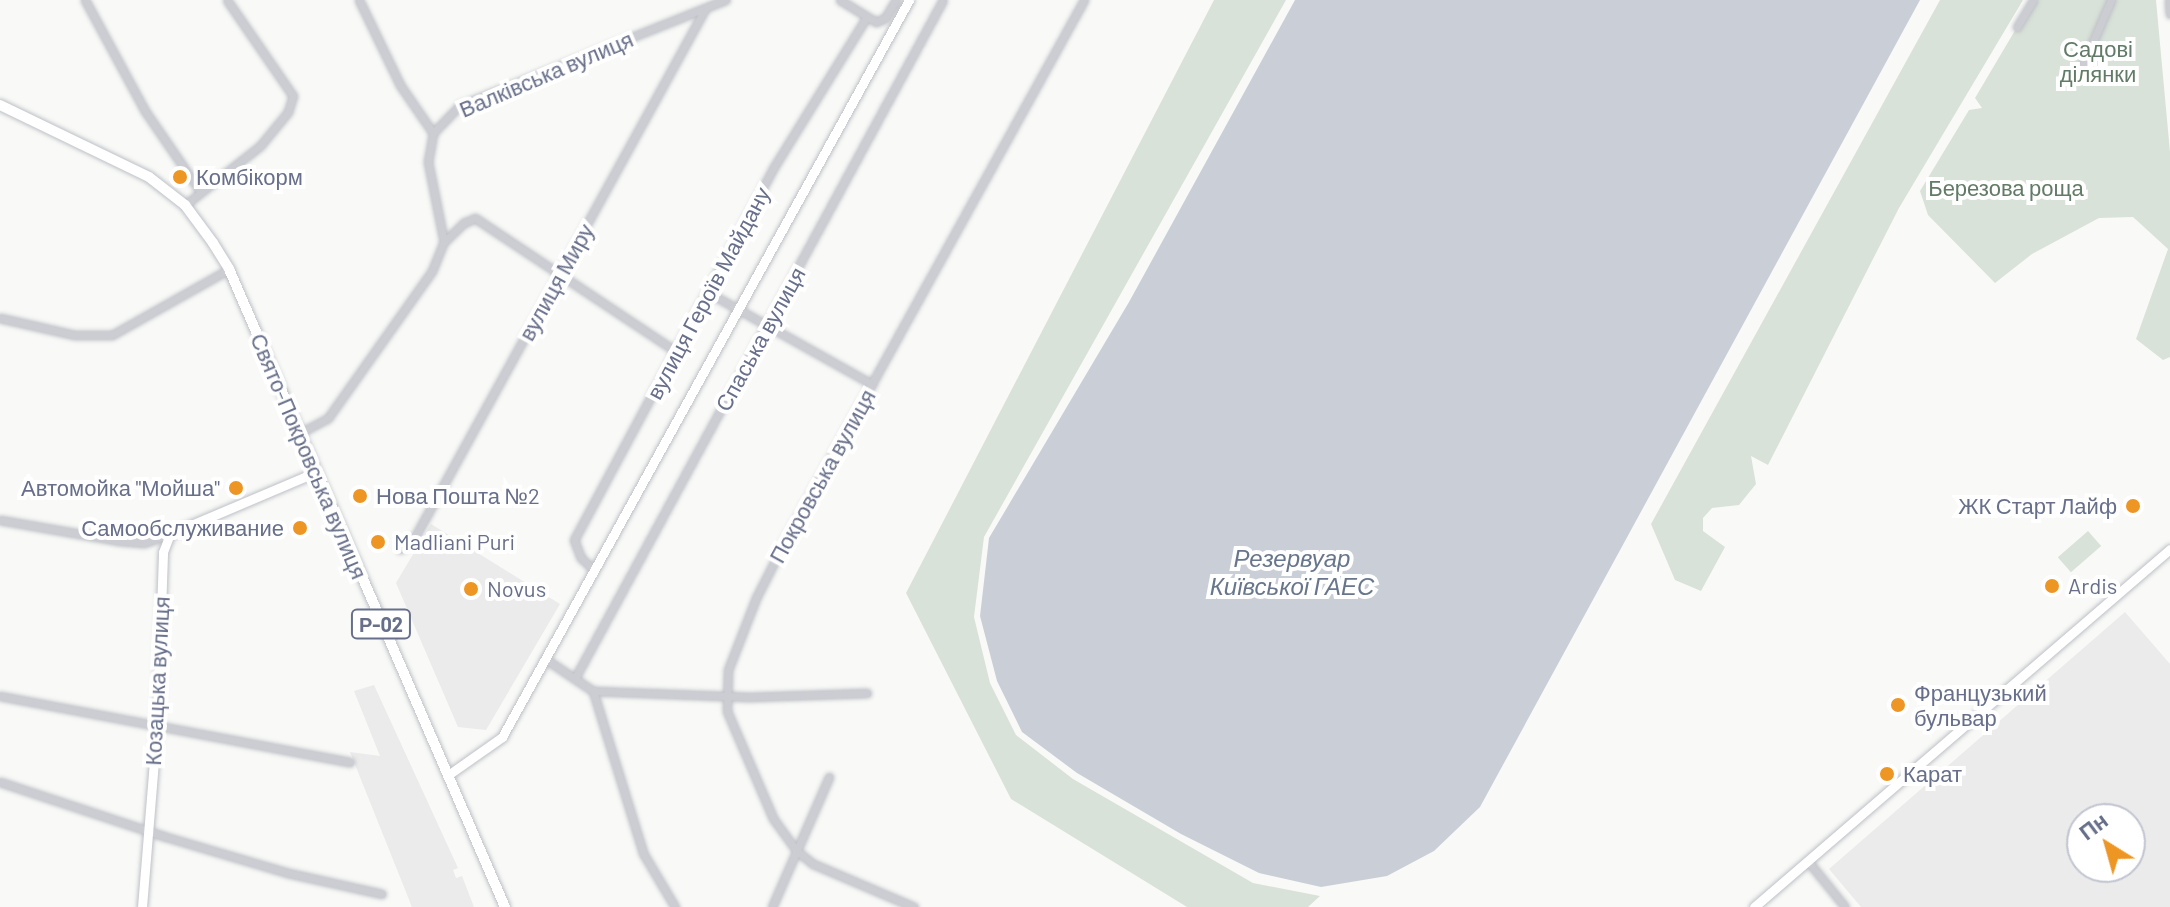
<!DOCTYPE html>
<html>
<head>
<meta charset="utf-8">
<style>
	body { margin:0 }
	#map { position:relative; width:2170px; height:907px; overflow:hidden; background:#f9faf7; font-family:Barlow,sans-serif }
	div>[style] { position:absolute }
	.built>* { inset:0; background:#eaebea }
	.green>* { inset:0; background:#d9e2d8; transform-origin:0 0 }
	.water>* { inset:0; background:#cacfd7 }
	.roads { filter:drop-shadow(0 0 2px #bec0c7) drop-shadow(0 0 2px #bec0c7) }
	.street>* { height:7px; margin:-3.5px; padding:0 3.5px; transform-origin:3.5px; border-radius:3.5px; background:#cccdd2 }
	.secondary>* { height:9px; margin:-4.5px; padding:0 4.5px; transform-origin:4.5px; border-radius:4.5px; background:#fff }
	.primary>* { height:10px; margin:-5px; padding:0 5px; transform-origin:5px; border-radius:5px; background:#fff }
	.dots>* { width:22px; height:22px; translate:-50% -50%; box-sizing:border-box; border:4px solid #fff; border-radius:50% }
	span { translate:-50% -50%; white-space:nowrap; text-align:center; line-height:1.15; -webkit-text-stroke:8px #fff; paint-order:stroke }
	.shield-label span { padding:2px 6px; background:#fff; border:2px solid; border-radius:6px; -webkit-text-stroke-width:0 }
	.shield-label { font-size:20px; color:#676f8a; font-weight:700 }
	.park-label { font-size:22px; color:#627b66 }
	.street-label { font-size:22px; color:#676f8a }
	.poi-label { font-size:22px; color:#676f8a }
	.left { translate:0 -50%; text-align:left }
	.right { translate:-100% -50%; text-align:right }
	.water-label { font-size:24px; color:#68768c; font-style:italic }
	.north { position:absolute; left:2066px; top:803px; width:80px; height:80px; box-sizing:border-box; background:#fff; border:2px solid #c2c5d0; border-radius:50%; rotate:323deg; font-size:22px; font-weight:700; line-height:32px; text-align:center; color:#676f8a }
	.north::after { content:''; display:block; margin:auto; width:28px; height:36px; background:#ee9623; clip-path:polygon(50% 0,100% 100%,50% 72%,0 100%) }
</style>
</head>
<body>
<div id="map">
	<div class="built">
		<div style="clip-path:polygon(431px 524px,560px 604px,486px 730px,458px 727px,396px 583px)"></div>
		<div style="clip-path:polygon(evenodd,2125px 612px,2170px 664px,2170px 907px,1861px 907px,1829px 869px,2125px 612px,2082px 819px,2130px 819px,2130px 867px,2082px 867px,2082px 819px)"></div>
		<div style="clip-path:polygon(374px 685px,458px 868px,453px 870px,456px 878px,462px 876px,474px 907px,412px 907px,350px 752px,380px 756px,354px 691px)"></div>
	</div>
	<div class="green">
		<div style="clip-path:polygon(1214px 0,1286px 0,984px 537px,974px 617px,990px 683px,1016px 735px,1073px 779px,1253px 883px,1320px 896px,1308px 907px,1187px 907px,1011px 799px,906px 593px)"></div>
		<div style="clip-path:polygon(1940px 0,2023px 0,1899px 208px,1768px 465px,1751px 456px,1756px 484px,1739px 505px,1712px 508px,1703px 518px,1703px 531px,1725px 547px,1701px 591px,1675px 580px,1651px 524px)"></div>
		<div style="clip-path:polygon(2033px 0,2156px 0,2170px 152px,2170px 357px,2163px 360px,2136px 339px,2168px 249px,2133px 217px,2099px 218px,2032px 254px,1995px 283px,1928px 215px,1920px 191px,1969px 110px,1982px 108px,1975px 98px)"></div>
		<div style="left:2088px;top:531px;width:20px;height:40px;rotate:49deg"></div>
	</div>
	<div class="water">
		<div style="clip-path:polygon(1295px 0,1920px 0,1480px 807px,1434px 851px,1387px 876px,1321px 887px,1259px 873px,1181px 834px,1077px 773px,1022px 732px,997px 681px,980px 616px,989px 538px,1129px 302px)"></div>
	</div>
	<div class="roads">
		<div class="street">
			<div style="left:85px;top:0;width:126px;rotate:61.6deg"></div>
			<div style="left:145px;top:111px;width:97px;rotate:55.5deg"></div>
			<div style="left:359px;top:0;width:94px;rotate:64.2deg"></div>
			<div style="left:400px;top:85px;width:58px;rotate:55.5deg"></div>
			<div style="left:840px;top:0;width:42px;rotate:31.4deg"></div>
			<div style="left:876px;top:22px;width:10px;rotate:-24deg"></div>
			<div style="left:885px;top:18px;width:21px;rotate:-59deg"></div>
			<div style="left:2169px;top:0;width:14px;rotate:86deg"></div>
			<div style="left:2017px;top:27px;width:31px;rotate:-59deg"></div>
			<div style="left:2082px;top:67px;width:73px;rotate:-66.6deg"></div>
			<div style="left:185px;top:205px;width:95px;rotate:-38.2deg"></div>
			<div style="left:260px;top:146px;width:44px;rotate:-50.5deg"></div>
			<div style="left:288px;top:112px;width:17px;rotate:-73deg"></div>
			<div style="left:293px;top:96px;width:116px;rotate:-124.5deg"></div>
			<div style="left:444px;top:242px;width:28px;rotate:-44deg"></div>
			<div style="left:464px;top:223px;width:12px;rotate:-24deg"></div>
			<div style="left:475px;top:218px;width:242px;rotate:33.6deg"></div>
			<div style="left:709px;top:293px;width:187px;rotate:29.2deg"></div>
			<div style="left:0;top:318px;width:77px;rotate:12.8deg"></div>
			<div style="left:75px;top:335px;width:37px"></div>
			<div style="left:112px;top:335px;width:134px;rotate:-29.4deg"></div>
			<div style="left:300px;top:433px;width:32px;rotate:-28deg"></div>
			<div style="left:328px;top:418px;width:180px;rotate:-54.7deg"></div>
			<div style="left:432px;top:271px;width:31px;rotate:-68deg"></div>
			<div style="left:444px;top:242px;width:82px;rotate:-101.3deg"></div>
			<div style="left:428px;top:162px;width:29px;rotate:-80deg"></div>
			<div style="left:433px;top:133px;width:37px;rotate:-46deg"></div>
			<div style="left:459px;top:106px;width:287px;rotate:-21.7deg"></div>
			<div style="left:0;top:520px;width:122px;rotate:9.9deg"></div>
			<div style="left:120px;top:541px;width:24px;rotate:5deg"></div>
			<div style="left:144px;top:543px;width:28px;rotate:-19deg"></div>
			<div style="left:400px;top:549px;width:12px;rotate:-31deg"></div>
			<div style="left:410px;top:543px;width:10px;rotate:-53deg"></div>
			<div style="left:416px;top:535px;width:600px;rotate:-61.21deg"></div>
			<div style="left:594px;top:570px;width:18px;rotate:-137deg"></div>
			<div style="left:581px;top:558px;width:19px;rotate:-111deg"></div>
			<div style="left:574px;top:540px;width:423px;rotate:-61.8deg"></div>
			<div style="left:774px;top:167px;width:175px;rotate:-58.3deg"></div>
			<div style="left:544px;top:658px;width:59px;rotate:34deg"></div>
			<div style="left:593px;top:691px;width:156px;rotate:2.2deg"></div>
			<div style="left:749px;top:697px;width:118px;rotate:-1.9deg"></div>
			<div style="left:575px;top:678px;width:771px;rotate:-61.51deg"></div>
			<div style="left:593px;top:691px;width:170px;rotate:72.8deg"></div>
			<div style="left:643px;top:853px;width:63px;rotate:59.3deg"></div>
			<div style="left:0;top:696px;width:356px;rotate:10.7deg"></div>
			<div style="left:0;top:782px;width:172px;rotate:18.3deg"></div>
			<div style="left:163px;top:836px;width:130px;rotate:16.5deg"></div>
			<div style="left:288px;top:873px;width:96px;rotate:12.6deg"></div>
			<div style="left:1807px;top:860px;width:60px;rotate:51deg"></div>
			<div style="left:772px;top:907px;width:142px;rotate:-66.3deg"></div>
			<div style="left:914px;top:907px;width:110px;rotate:-156.9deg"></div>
			<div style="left:813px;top:864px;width:22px;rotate:-141deg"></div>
			<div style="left:796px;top:850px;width:39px;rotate:-126deg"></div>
			<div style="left:773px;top:818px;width:116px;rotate:-113.3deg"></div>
			<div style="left:727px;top:711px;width:41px;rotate:-88.6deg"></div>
			<div style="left:728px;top:670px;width:77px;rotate:-68.7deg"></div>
			<div style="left:756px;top:598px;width:66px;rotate:-63deg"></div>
			<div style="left:786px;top:539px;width:616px;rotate:-61.06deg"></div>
		</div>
		<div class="secondary">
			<div style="left:448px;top:775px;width:66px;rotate:-35.1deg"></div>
			<div style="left:502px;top:737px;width:842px;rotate:-61.09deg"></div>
			<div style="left:142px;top:907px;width:182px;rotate:-85.3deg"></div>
			<div style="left:157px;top:726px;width:174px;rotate:-88deg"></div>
			<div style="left:163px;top:552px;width:19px;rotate:-69deg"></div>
			<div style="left:170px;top:534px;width:159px;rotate:-23deg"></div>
			<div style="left:1754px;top:907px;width:549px;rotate:-40.71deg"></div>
		</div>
		<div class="primary">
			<div style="left:0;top:105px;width:165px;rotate:25.8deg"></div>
			<div style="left:149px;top:177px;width:46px;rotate:37.9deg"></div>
			<div style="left:185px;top:205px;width:47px;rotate:53.6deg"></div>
			<div style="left:213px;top:243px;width:31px;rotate:58deg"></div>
			<div style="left:229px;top:269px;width:695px;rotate:66.61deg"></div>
		</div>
	</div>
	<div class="dots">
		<div style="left:180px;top:177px;background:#ee9623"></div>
		<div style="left:236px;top:488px;background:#ee9623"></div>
		<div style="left:360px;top:496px;background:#ee9623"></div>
		<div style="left:2133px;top:506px;background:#ee9623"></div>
		<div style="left:300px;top:528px;background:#ee9623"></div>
		<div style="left:378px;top:542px;background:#ee9623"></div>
		<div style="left:2052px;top:586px;background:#ee9623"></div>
		<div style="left:471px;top:589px;background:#ee9623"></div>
		<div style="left:1898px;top:705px;background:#ee9623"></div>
		<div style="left:1887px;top:774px;background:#ee9623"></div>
	</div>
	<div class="shield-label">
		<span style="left:381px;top:624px">Р-02</span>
	</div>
	<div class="park-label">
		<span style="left:2098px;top:61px">Садові<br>ділянки</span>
		<span style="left:2006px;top:188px">Березова роща</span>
	</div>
	<div class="street-label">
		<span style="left:546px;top:74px;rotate:-23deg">Валківська вулиця</span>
		<span style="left:556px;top:282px;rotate:-61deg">вулиця Миру</span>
		<span style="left:708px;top:293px;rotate:-62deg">вулиця Героїв Майдану</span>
		<span style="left:760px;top:339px;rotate:-61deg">Спаська вулиця</span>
		<span style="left:309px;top:456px;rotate:67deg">Свято-Покровська вулиця</span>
		<span style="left:822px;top:476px;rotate:-61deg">Покровська вулиця</span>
		<span style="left:157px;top:681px;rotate:-87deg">Козацька вулиця</span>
	</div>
	<div class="poi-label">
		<span class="left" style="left:196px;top:177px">Комбікорм</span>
		<span class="right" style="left:220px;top:488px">Автомойка "Мойша"</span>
		<span class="left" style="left:376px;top:496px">Нова Пошта №2</span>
		<span class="right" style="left:2117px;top:506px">ЖК Старт Лайф</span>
		<span class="right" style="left:284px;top:528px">Самообслуживание</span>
		<span class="left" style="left:394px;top:542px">Madliani Puri</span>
		<span class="left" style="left:2068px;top:586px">Ardis</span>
		<span class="left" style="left:487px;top:589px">Novus</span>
		<span class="left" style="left:1914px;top:705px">Французький<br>бульвар</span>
		<span class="left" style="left:1903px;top:774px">Карат</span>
	</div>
	<div class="water-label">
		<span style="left:1292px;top:572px">Резервуар<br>Київської ГАЕС</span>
	</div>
	<div class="north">Пн</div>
</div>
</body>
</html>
